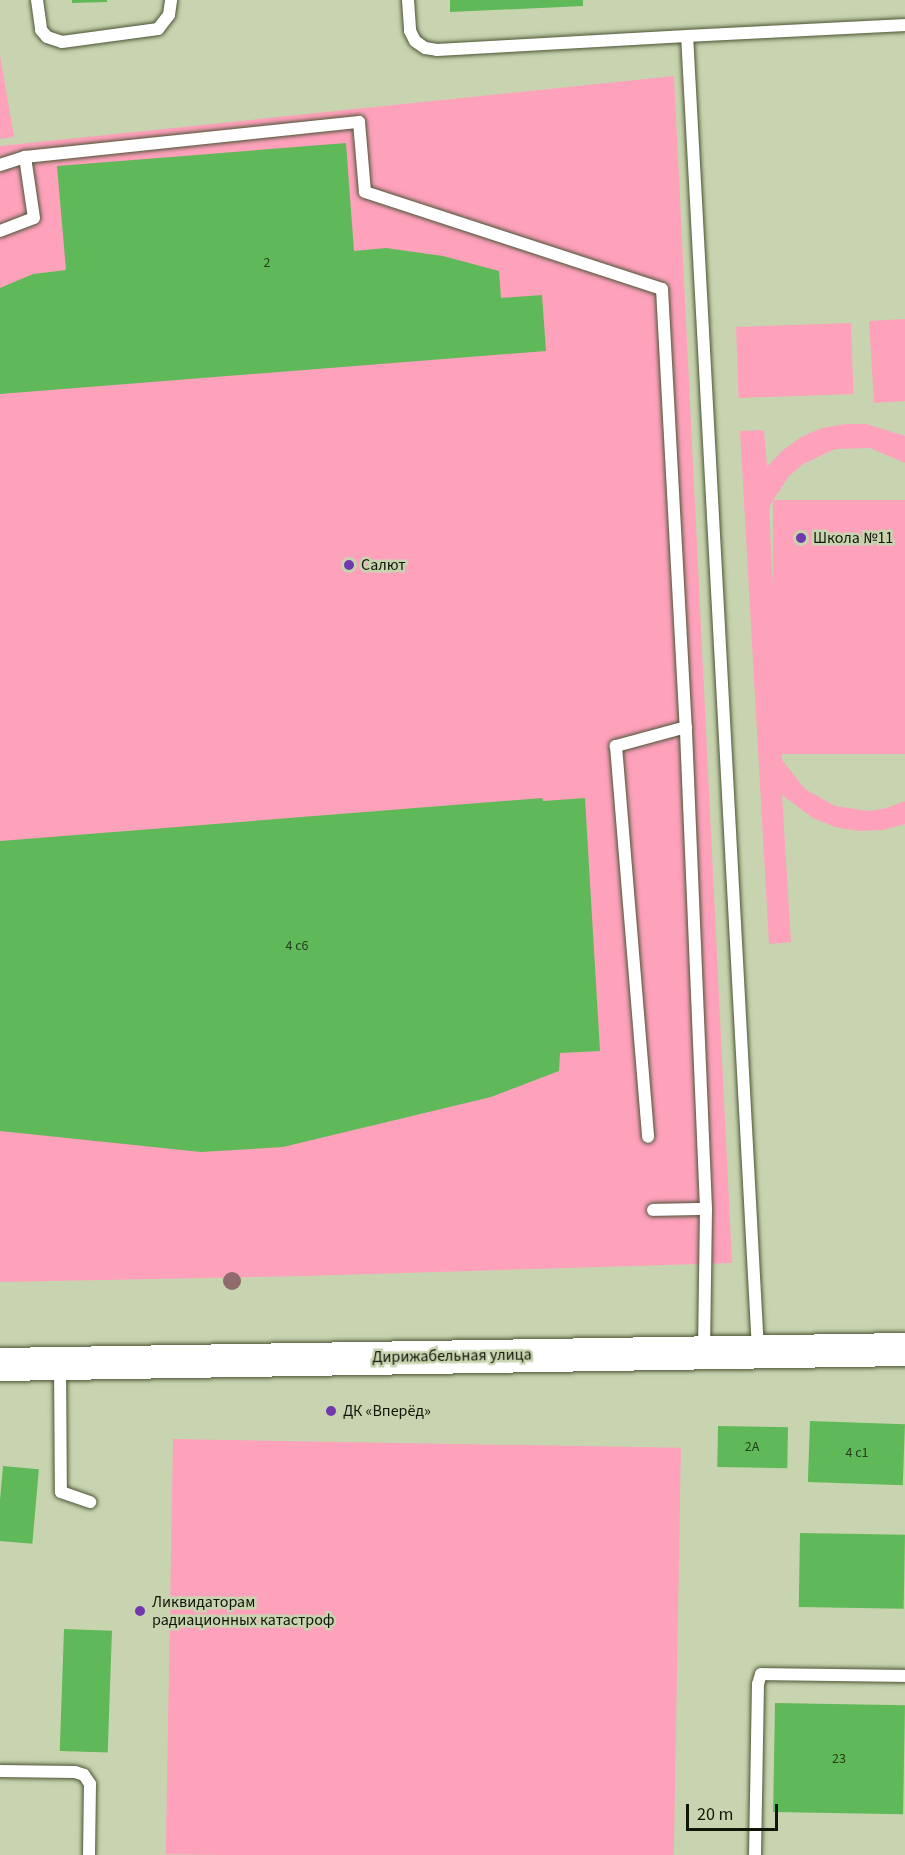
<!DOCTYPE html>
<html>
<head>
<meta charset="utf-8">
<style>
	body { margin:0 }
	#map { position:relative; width:905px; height:1855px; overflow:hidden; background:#c8d4af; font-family:"Source Sans 3",sans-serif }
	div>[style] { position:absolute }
	.green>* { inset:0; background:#fea1bb; transform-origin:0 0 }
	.building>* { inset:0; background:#60b958; transform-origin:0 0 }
	.roads { filter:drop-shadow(0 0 2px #4b5535) drop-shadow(0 0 2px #4b5535) }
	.lane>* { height:12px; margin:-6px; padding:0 6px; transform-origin:6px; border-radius:6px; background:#fff }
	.secondary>* { height:33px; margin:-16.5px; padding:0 16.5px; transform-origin:16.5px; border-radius:16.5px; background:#fff }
	.trees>* { width:18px; height:18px; margin:-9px; border-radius:50%; background:#916b6b }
	.dots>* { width:16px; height:16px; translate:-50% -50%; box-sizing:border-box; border:3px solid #c8d4af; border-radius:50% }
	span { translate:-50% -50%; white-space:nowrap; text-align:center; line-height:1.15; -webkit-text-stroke:5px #c8d4af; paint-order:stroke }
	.number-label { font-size:14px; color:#253e1c }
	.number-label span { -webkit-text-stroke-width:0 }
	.poi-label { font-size:16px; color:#111508 }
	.left { translate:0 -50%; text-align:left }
	.street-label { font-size:16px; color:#111508 }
	.scale { position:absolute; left:686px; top:1804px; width:92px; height:27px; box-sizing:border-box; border:3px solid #111508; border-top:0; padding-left:8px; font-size:18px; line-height:21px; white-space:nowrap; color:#111508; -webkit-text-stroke:4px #c8d4af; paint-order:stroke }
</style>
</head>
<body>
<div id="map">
	<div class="green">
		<div style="clip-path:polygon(0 55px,14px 137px,0 139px)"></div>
		<div style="clip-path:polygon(674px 76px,732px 1263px,305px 1276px,0 1282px,0 146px)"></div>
		<div style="clip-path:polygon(905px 319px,905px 401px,874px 403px,869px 321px)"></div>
		<div style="left:851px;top:323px;width:71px;height:115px;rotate:88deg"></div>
		<div style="clip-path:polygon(845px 424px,866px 424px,905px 436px,905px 463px,870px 448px,835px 449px,803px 464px,789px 476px,771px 503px,769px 510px,782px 760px,805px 789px,835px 806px,869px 811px,887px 808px,905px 801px,905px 824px,883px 830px,859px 831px,835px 827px,813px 818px,782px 795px,791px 942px,769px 944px,740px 431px,764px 430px,767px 467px,782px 451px,801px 437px,822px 428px)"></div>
		<div style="left:905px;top:500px;width:254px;height:132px;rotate:90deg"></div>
		<div style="left:173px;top:1439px;width:508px;height:415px;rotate:1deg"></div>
	</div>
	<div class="building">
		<div style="clip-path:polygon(72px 0,107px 0,107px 2px,72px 3px)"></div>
		<div style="clip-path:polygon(450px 0,583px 0,583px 6px,450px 12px)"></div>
		<div style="clip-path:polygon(346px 143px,354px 251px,386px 248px,443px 256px,499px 271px,501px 298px,542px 295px,546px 351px,0 394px,0 288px,33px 274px,66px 270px,57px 166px)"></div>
		<div style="clip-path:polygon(542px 798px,543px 801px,585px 798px,600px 1051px,560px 1053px,559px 1071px,491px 1097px,283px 1147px,201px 1152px,0 1131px,0 841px)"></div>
		<div style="left:810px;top:1421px;width:95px;height:61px;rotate:2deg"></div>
		<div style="left:718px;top:1426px;width:70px;height:41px;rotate:1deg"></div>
		<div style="left:3px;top:1466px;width:36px;height:75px;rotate:5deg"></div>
		<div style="left:800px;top:1533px;width:105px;height:74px;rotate:1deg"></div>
		<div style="left:64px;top:1629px;width:48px;height:122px;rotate:2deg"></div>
		<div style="left:775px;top:1703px;width:130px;height:109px;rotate:1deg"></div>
	</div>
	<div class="roads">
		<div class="lane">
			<div style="left:37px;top:0;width:30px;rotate:82deg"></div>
			<div style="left:41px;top:30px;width:9px;rotate:49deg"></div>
			<div style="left:47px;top:37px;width:16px;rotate:18deg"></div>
			<div style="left:62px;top:42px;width:97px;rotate:-7.7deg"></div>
			<div style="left:158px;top:29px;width:18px;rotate:-52deg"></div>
			<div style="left:169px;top:15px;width:15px;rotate:-82deg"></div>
			<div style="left:408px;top:0;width:31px;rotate:86deg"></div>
			<div style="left:410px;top:31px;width:11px;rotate:63deg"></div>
			<div style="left:415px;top:41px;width:12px;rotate:35deg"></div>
			<div style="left:425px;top:48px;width:12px;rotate:9deg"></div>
			<div style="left:437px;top:50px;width:250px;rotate:-3.2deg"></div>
			<div style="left:0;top:165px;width:26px;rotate:-18deg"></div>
			<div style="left:25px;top:157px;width:336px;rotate:-6deg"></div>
			<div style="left:359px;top:122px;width:70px;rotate:85.1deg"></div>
			<div style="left:365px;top:192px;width:312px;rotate:18.1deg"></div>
			<div style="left:662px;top:289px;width:439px;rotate:86.9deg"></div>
			<div style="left:686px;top:727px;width:73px;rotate:164.8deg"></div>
			<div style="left:616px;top:746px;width:392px;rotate:85.3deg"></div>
			<div style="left:0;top:231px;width:36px;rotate:-21deg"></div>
			<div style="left:34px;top:218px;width:62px;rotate:-98.4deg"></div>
			<div style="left:653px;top:1210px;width:53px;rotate:-1.1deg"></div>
			<div style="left:706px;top:1209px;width:482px;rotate:-92.4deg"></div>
			<div style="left:758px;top:1350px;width:1316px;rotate:-93.09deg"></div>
			<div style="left:687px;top:36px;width:218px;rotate:-2.9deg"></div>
			<div style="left:704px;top:1351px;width:142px;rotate:-89.2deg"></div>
			<div style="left:60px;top:1363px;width:129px;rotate:89.6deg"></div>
			<div style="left:61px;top:1492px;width:31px;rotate:19deg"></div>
			<div style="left:0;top:1771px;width:75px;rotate:0.8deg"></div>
			<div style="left:75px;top:1772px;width:9px;rotate:18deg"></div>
			<div style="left:84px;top:1775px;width:11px;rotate:56deg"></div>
			<div style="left:90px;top:1784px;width:71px;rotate:90.8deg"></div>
			<div style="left:755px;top:1855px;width:171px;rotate:-89deg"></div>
			<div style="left:758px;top:1684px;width:10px;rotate:-73deg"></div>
			<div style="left:761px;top:1674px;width:144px;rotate:0.8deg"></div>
		</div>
		<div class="secondary">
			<div style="left:0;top:1364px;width:905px;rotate:-0.95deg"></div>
		</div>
	</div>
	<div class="trees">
		<div style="left:232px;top:1281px"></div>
	</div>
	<div class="dots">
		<div style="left:801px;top:538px;background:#7138ae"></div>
		<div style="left:349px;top:565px;background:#7138ae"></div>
		<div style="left:331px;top:1411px;background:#7138ae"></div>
		<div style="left:140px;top:1611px;background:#7138ae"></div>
	</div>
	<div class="number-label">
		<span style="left:267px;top:263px">2</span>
		<span style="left:297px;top:946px">4 с6</span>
		<span style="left:752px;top:1447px">2А</span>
		<span style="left:857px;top:1453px">4 с1</span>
		<span style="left:839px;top:1759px">23</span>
	</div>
	<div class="poi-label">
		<span class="left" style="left:813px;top:538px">Школа №11</span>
		<span class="left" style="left:361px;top:565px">Салют</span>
		<span class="left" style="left:343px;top:1411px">ДК «Вперёд»</span>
		<span class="left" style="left:152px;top:1611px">Ликвидаторам<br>радиационных катастроф</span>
	</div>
	<div class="street-label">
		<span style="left:452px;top:1356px;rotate:-1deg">Дирижабельная улица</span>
	</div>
	<div class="scale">20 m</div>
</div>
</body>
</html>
